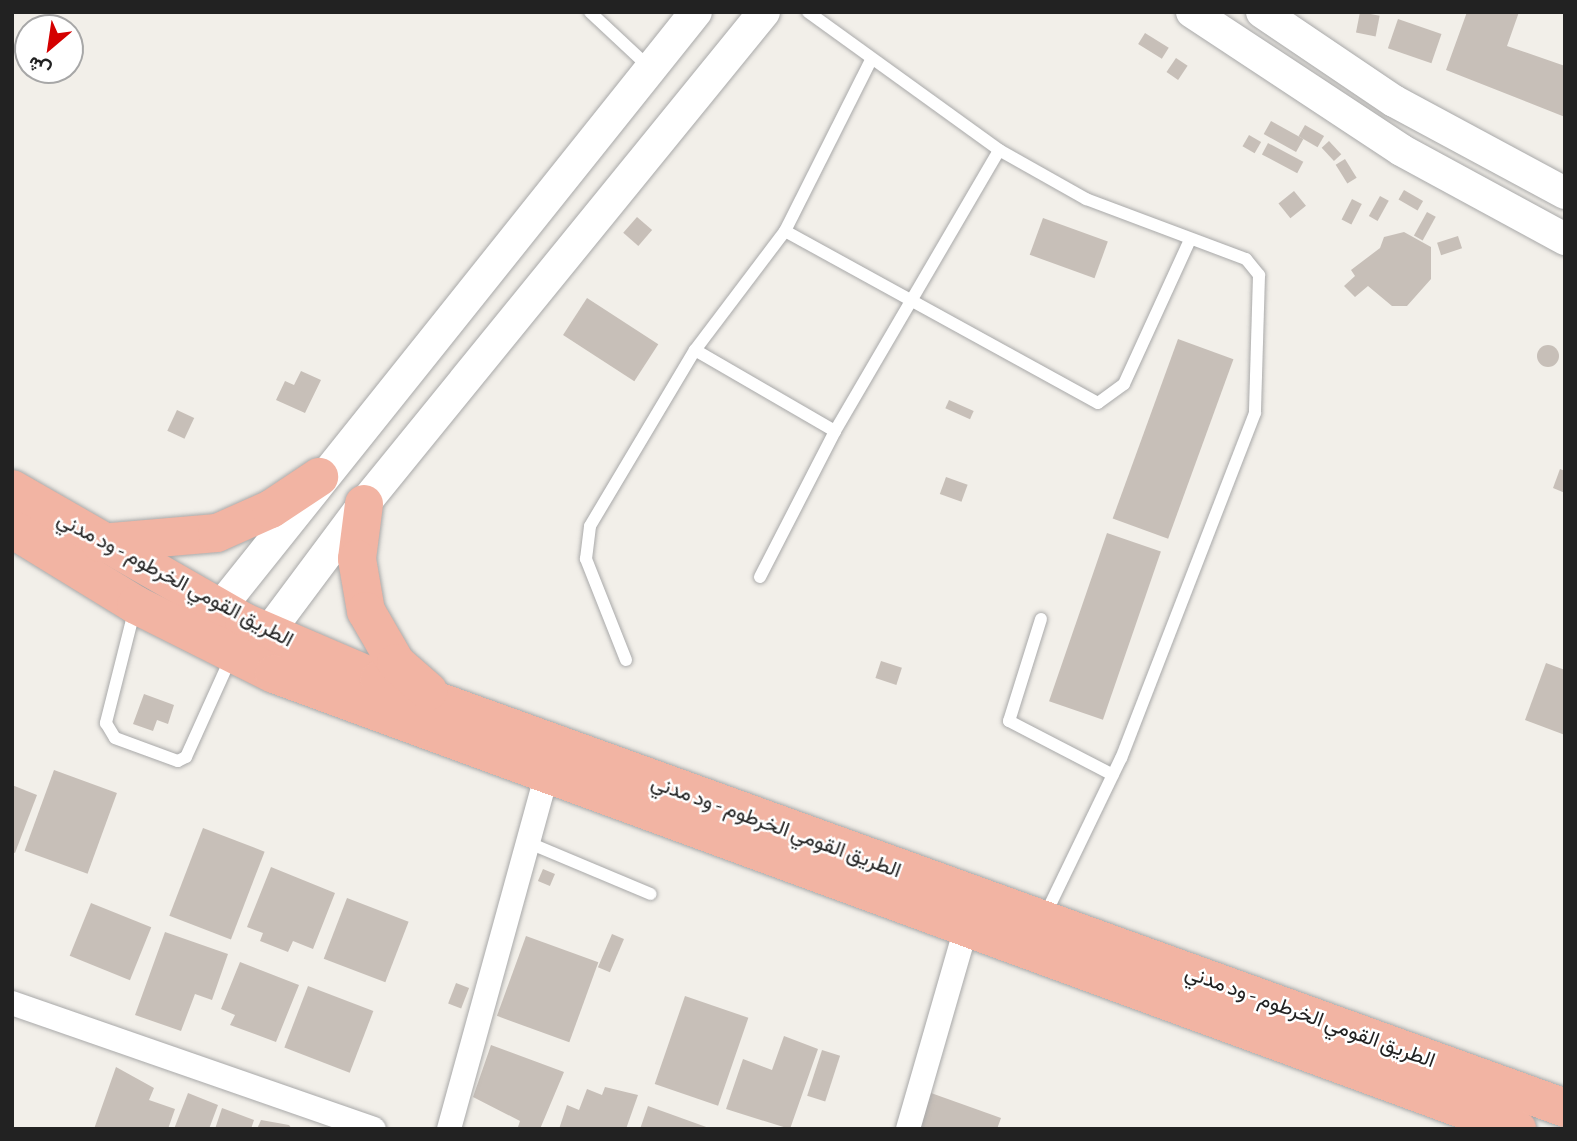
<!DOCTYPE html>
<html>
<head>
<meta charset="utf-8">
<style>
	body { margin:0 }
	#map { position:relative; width:1577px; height:1141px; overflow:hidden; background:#f2efe9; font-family:"Alegreya Sans",Vazirmatn,sans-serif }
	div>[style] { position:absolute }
	.building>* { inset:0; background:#c7bfb8; transform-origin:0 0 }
	.round { border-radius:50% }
	.roads { filter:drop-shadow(0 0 2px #a9a9a9) drop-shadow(0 0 2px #a9a9a9) }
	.service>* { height:12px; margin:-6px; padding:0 6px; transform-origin:6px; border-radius:6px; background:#fff }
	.minor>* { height:24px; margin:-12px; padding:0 12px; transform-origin:12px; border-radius:12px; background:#fff }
	.tertiary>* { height:32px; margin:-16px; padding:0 16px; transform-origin:16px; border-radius:16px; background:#fff }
	.trunk>* { height:38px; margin:-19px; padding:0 19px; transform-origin:19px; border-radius:19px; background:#f2b4a3 }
	span { translate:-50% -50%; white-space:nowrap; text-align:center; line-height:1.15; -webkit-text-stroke:5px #fff; paint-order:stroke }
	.street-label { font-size:21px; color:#222 }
	.frame { position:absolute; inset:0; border:14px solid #222; pointer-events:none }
	.north { position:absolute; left:14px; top:14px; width:70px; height:70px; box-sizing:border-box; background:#fff; border:2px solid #a7a7a7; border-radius:50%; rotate:209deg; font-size:19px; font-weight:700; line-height:28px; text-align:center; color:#222 }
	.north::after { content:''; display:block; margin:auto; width:24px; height:32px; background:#d40000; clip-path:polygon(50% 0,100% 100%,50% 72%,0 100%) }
</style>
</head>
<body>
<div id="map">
	<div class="building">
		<div style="left:1360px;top:12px;width:20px;height:21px;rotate:11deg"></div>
		<div style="clip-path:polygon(1467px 12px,1519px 12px,1507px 46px,1565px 66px,1565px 117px,1446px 70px)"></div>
		<div style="left:1398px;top:19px;width:46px;height:31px;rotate:19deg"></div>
		<div style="left:1145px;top:33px;width:28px;height:13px;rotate:32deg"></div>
		<div style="left:1176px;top:58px;width:14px;height:17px;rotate:34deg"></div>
		<div style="left:1271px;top:121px;width:37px;height:15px;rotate:29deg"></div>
		<div style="left:1305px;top:125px;width:22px;height:13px;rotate:30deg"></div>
		<div style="left:1249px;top:135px;width:14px;height:13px;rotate:30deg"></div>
		<div style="left:1329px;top:141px;width:18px;height:10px;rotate:47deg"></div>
		<div style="left:1268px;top:143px;width:40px;height:13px;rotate:28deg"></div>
		<div style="left:1345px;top:159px;width:22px;height:11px;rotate:58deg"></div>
		<div style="left:1404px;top:190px;width:22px;height:11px;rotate:30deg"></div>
		<div style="left:1294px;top:191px;width:19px;height:20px;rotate:51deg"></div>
		<div style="left:1380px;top:196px;width:10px;height:23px;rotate:29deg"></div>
		<div style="left:1352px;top:199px;width:11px;height:23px;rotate:27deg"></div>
		<div style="left:1427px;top:212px;width:10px;height:27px;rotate:29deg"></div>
		<div style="left:637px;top:217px;width:20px;height:21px;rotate:41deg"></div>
		<div style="left:1043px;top:218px;width:69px;height:39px;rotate:20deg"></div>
		<div style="clip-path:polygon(1404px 232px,1431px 247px,1431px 279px,1407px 306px,1392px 306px,1368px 286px,1355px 297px,1344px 286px,1355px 276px,1351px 270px,1380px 248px,1384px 237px)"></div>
		<div style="left:1458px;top:236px;width:13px;height:22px;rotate:72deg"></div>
		<div style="left:587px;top:298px;width:85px;height:44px;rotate:33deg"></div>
		<div style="left:1178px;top:339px;width:59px;height:191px;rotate:20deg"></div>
		<div class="round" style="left:1537px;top:345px;width:22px;height:22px"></div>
		<div style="clip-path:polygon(301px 371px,321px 380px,305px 413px,276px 400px,285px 381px,294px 385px)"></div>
		<div style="left:949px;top:400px;width:27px;height:9px;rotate:24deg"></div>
		<div style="left:177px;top:410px;width:19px;height:23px;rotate:25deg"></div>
		<div style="clip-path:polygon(1560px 469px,1565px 471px,1565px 493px,1553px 488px)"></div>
		<div style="left:946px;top:477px;width:23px;height:18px;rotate:20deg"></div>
		<div style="left:1107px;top:533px;width:57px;height:178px;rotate:19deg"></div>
		<div style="left:881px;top:661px;width:22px;height:18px;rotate:18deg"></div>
		<div style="clip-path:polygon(1546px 663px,1565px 670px,1565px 735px,1525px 720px)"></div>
		<div style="clip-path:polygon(144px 694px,174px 705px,168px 724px,157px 720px,153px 731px,133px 724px)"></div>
		<div style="left:54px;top:770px;width:67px;height:86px;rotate:20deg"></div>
		<div style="clip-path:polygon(12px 785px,37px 795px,15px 853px,12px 852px)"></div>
		<div style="left:203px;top:828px;width:66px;height:94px;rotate:21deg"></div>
		<div style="clip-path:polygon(271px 867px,335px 893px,313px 949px,293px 941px,288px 952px,260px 941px,263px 933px,247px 927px)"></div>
		<div style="left:543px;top:869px;width:13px;height:13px;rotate:23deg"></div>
		<div style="left:347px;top:898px;width:66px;height:65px;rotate:21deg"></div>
		<div style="left:91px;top:903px;width:65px;height:57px;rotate:22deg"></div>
		<div style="clip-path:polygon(165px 932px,228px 954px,212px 1000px,195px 994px,181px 1031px,135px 1015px)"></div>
		<div style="left:612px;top:934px;width:13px;height:36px;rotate:23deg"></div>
		<div style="left:526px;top:936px;width:77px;height:85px;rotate:20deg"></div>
		<div style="clip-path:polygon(240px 962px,299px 985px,276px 1042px,230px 1025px,235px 1015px,221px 1009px)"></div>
		<div style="left:456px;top:983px;width:14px;height:22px;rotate:21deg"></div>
		<div style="left:308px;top:986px;width:70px;height:66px;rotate:21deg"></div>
		<div style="left:685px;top:996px;width:67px;height:93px;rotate:19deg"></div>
		<div style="clip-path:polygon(784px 1036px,818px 1049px,790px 1129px,726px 1109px,743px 1059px,772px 1070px)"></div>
		<div style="clip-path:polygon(491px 1045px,564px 1072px,540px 1129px,518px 1127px,520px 1121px,473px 1097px)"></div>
		<div style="left:822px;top:1050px;width:19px;height:48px;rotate:18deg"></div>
		<div style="clip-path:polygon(116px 1067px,154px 1088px,149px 1100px,175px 1109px,168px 1129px,94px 1129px)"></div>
		<div style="clip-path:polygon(605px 1087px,638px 1095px,626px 1129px,559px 1129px,567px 1105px,579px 1110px,587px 1089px,602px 1095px)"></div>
		<div style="clip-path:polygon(188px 1093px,218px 1105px,209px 1129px,174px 1129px)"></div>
		<div style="clip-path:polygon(931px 1093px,1001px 1118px,997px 1129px,919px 1129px)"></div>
		<div style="clip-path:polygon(648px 1106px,709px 1128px,709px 1129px,640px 1129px)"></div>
		<div style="clip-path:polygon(222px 1108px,254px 1120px,251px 1129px,215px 1129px)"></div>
		<div style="clip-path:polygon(261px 1120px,289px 1125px,292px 1129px,257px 1129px)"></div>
	</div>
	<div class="roads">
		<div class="service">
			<div style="left:590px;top:12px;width:82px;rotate:43deg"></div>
			<div style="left:808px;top:12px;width:236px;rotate:35.8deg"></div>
			<div style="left:999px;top:150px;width:100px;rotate:29.4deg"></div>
			<div style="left:1086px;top:199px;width:171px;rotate:20.6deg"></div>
			<div style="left:1246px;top:259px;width:21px;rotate:51deg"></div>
			<div style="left:1259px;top:275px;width:138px;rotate:91.7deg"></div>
			<div style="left:1255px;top:413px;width:370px;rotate:111.2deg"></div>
			<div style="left:1121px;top:758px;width:174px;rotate:115.8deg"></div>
			<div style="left:785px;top:231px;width:357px;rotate:28.8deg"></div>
			<div style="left:1098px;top:403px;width:32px;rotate:-36deg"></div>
			<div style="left:1124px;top:384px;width:158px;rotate:-65.4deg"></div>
			<div style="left:695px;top:350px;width:162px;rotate:30.1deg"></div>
			<div style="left:760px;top:577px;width:164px;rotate:-62.8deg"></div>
			<div style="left:835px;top:431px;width:325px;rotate:-59.7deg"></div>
			<div style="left:135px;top:608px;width:119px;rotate:104.2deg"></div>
			<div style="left:106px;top:723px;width:17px;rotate:59deg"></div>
			<div style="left:115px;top:738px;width:67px;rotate:20.1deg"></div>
			<div style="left:178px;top:761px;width:9px;rotate:-27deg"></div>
			<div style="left:186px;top:757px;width:112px;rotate:-65.7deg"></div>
			<div style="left:1041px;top:619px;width:107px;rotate:107.4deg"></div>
			<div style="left:1009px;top:721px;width:117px;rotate:27.4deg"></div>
			<div style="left:626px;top:660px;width:109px;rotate:-111.6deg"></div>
			<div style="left:586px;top:559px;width:33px;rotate:-83deg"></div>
			<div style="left:590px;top:526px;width:205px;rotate:-59.2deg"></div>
			<div style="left:695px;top:350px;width:149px;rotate:-52.9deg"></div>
			<div style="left:785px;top:231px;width:191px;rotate:-63.3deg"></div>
			<div style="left:527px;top:842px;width:134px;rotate:22.8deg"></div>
		</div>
		<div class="minor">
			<div style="left:12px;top:1003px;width:383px;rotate:19.2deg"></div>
			<div style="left:449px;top:1129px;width:366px;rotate:-74.6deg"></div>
			<div style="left:908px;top:1129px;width:209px;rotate:-73.9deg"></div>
		</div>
		<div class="tertiary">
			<div style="left:1192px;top:12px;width:250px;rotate:33.4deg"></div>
			<div style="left:1401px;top:150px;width:187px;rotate:28.5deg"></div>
			<div style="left:1262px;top:12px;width:159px;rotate:34deg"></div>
			<div style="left:1394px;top:101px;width:194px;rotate:28.3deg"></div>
			<div style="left:219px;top:609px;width:764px;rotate:-51.38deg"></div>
			<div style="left:267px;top:634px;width:162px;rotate:-53.3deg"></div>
			<div style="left:364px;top:504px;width:634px;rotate:-50.89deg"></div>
		</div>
		<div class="trunk">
			<div style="left:12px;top:489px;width:267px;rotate:29.8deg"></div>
			<div style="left:244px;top:622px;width:147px;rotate:23.2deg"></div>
			<div style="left:379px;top:680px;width:1261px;rotate:19.84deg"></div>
			<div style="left:364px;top:504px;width:55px;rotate:97.3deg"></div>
			<div style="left:357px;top:559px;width:53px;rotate:80.2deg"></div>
			<div style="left:366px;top:611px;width:60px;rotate:60deg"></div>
			<div style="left:396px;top:663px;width:43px;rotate:41.2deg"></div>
			<div style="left:12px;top:529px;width:145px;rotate:31.5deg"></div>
			<div style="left:136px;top:605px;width:154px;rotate:26.6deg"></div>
			<div style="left:274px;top:674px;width:1324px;rotate:20.11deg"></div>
			<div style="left:100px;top:543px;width:117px;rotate:-4.9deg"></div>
			<div style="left:217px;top:533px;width:59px;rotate:-24deg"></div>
			<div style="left:271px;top:509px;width:58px;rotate:-33.7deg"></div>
		</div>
	</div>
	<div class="street-label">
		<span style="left:175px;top:580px;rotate:28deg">الطريق القومي الخرطوم - ود مدني</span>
		<span style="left:776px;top:827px;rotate:20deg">الطريق القومي الخرطوم - ود مدني</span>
		<span style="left:1310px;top:1017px;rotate:20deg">الطريق القومي الخرطوم - ود مدني</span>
	</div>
	<div class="frame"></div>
	<div class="north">ش</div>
</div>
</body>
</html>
